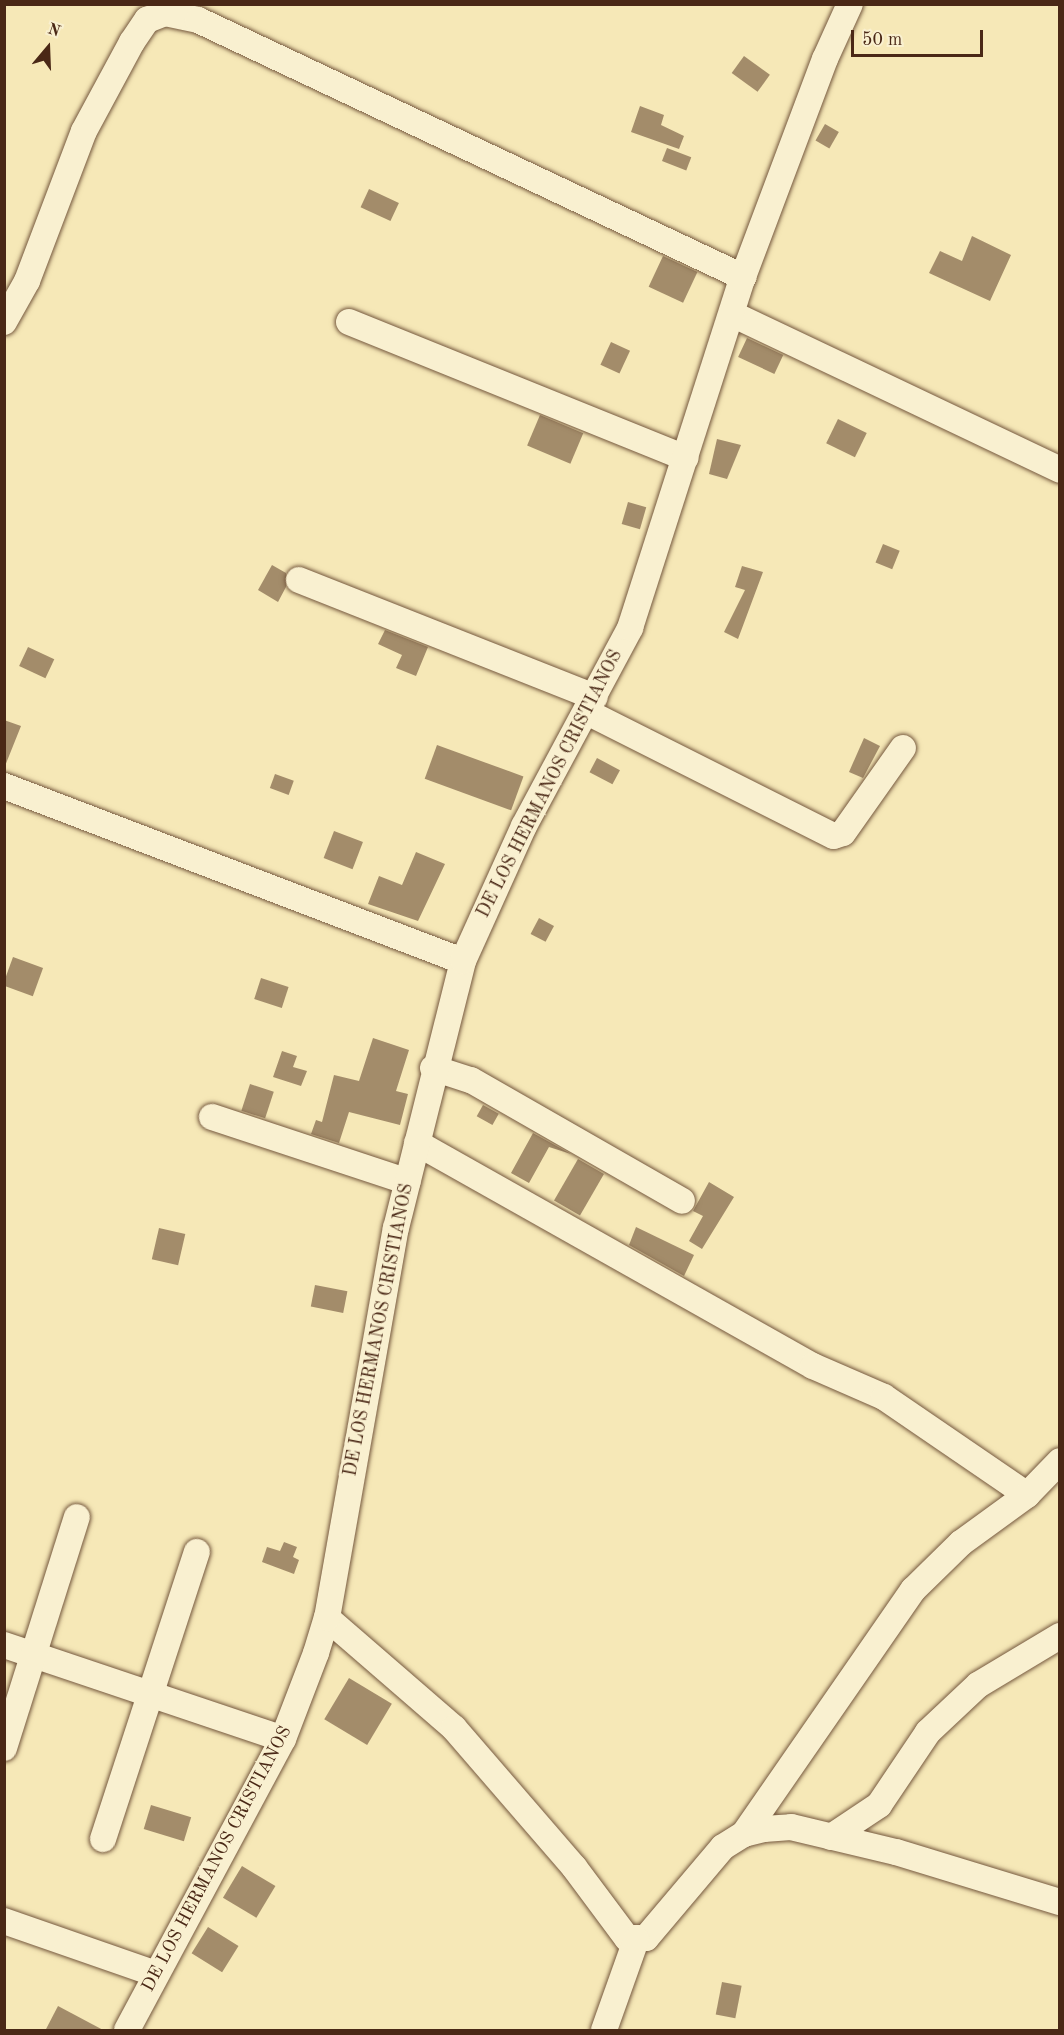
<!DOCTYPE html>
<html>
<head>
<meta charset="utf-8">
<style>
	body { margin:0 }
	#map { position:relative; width:1064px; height:2035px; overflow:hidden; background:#f6e8b7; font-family:"Old Standard TT",serif }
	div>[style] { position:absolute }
	.building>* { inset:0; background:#a38c6a; transform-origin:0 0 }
	.roads { filter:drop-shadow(0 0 2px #75583e) drop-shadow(0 0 2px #75583e) }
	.minor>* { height:26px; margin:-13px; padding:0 13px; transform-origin:13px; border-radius:13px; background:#f9f0d0 }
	span { translate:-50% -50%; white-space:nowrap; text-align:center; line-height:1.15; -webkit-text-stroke:5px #f9f0d0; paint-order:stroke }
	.street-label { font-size:18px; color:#4a2816 }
	.frame { position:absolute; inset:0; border:6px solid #4a2816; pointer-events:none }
	.north { position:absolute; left:18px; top:18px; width:60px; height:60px; -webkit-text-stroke:4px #f9f0d0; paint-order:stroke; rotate:19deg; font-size:16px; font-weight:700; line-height:24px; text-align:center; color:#4a2816 }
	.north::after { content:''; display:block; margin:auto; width:21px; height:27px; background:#4a2816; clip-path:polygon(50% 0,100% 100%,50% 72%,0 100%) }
	.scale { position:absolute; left:851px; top:30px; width:132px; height:27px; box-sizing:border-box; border:3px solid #4a2816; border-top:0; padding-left:8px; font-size:18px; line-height:21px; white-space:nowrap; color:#4a2816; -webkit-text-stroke:4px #f9f0d0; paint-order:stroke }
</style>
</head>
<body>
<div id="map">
	<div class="building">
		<div style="left:744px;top:56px;width:32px;height:21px;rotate:36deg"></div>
		<div style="clip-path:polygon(640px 106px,664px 115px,661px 125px,684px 136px,679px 149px,631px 132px)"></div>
		<div style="left:825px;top:124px;width:16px;height:19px;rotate:30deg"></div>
		<div style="left:667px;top:148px;width:26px;height:14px;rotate:21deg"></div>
		<div style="left:369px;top:189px;width:33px;height:20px;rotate:25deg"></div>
		<div style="clip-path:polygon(972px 236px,1011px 255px,990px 301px,929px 273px,940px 251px,962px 261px)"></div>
		<div style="left:663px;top:256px;width:38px;height:34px;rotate:25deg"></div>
		<div style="left:747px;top:338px;width:40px;height:21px;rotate:25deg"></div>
		<div style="left:611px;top:342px;width:21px;height:25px;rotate:25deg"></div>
		<div style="left:540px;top:415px;width:47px;height:33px;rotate:23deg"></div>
		<div style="left:838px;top:419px;width:32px;height:27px;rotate:26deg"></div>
		<div style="clip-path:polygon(717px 439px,741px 445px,727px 479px,709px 474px)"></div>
		<div style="left:628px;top:502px;width:19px;height:23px;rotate:16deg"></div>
		<div style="left:883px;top:544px;width:18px;height:20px;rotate:22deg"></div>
		<div style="clip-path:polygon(272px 565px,286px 573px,286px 587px,278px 602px,258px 590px)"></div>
		<div style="clip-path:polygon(742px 566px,763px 572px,738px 639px,724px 632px,745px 590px,735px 587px)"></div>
		<div style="clip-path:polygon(385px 630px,428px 647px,416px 676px,396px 668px,402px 655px,378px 644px)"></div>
		<div style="left:28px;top:647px;width:29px;height:21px;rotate:25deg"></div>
		<div style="clip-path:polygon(4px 720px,21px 726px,5px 766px,4px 766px)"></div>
		<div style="clip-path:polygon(864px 738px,880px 746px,863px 778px,849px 772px)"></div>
		<div style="left:437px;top:745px;width:92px;height:36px;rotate:20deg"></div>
		<div style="left:597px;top:758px;width:26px;height:16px;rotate:28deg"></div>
		<div style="left:275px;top:774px;width:20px;height:15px;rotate:20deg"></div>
		<div style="left:334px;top:831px;width:31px;height:29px;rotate:21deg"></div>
		<div style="clip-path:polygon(416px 852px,445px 864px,418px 921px,368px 904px,379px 876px,402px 885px)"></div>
		<div style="left:539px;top:918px;width:17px;height:18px;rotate:28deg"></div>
		<div style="left:13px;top:957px;width:32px;height:30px;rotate:20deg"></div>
		<div style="left:261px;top:978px;width:29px;height:22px;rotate:18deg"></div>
		<div style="clip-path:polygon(373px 1038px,409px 1050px,396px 1091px,408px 1094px,400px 1125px,349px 1112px,339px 1143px,311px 1134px,316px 1120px,322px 1122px,334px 1075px,359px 1081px)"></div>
		<div style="clip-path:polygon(282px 1051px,297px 1056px,293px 1067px,307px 1071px,301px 1086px,273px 1077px)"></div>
		<div style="left:250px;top:1084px;width:25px;height:28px;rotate:18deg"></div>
		<div style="left:483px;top:1105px;width:18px;height:13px;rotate:29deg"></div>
		<div style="clip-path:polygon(533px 1133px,571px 1154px,549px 1147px,529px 1183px,511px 1173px)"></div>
		<div style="left:578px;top:1159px;width:30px;height:48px;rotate:30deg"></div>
		<div style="clip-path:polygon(709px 1182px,734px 1197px,702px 1249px,689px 1241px,703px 1216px,693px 1211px)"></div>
		<div style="clip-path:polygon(636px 1227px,694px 1255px,684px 1276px,629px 1245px)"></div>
		<div style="left:159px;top:1228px;width:27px;height:32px;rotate:13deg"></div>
		<div style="left:315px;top:1285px;width:33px;height:22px;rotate:11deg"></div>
		<div style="clip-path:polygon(284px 1542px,297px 1547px,293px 1557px,299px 1560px,294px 1574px,262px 1562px,267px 1547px,280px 1551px)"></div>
		<div style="left:349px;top:1678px;width:50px;height:48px;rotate:31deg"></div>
		<div style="left:151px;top:1805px;width:42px;height:25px;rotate:17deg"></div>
		<div style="left:242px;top:1866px;width:39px;height:37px;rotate:31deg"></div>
		<div style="left:208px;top:1927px;width:36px;height:31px;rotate:32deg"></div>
		<div style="left:722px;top:1982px;width:20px;height:33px;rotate:11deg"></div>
		<div style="clip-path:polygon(58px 2006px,105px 2031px,45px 2031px)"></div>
	</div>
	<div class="roads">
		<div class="minor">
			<div style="left:732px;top:314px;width:363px;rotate:25.4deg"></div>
			<div style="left:4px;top:322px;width:47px;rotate:-60.7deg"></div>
			<div style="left:27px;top:281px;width:160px;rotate:-69.2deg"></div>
			<div style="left:84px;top:131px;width:101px;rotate:-61.7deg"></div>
			<div style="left:132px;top:42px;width:27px;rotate:-56deg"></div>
			<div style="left:147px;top:20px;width:19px;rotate:-21deg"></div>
			<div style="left:165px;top:13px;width:34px;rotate:12deg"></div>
			<div style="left:198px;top:20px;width:603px;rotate:25.25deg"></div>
			<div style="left:349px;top:322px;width:363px;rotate:22deg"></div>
			<div style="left:299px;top:580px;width:318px;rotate:21.6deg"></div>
			<div style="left:587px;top:712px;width:276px;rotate:26.7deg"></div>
			<div style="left:834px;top:836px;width:9px;rotate:-18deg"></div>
			<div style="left:843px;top:833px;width:104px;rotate:-54.8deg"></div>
			<div style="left:4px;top:786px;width:491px;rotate:20.9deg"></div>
			<div style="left:433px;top:1068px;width:40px;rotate:18deg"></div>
			<div style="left:471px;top:1080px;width:243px;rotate:29.8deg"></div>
			<div style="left:212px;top:1117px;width:206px;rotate:18.3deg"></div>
			<div style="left:417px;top:1143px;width:454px;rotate:29.4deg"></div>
			<div style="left:813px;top:1366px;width:77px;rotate:23.6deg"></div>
			<div style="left:884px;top:1397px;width:173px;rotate:34.4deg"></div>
			<div style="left:327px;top:1618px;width:168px;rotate:40.9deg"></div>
			<div style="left:454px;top:1728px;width:184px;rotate:49.2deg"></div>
			<div style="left:574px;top:1867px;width:89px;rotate:53.3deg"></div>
			<div style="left:627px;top:1938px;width:19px"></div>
			<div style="left:646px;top:1938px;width:119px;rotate:-49.8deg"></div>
			<div style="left:723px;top:1847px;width:25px;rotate:-32deg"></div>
			<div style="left:744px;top:1834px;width:21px;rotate:-14deg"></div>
			<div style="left:764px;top:1829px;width:27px;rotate:-4deg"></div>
			<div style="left:791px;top:1827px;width:108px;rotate:13.4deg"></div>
			<div style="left:896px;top:1852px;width:171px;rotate:17deg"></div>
			<div style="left:4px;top:1645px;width:294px;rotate:18.6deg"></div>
			<div style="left:4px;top:1748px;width:242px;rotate:-72.5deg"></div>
			<div style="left:744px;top:1834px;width:297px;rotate:-55.3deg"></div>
			<div style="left:913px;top:1590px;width:67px;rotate:-44.4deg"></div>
			<div style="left:961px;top:1543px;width:82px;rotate:-36deg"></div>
			<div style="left:1027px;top:1495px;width:47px;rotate:-45.9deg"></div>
			<div style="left:831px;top:1837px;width:58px;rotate:-33.7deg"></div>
			<div style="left:879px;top:1805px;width:88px;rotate:-56.1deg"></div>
			<div style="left:928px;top:1732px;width:69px;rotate:-43.2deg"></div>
			<div style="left:978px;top:1685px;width:96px;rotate:-30.9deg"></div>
			<div style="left:103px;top:1839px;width:302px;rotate:-71.9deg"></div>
			<div style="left:4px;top:1921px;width:161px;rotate:19.2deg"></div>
			<div style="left:127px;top:2030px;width:330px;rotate:-61.8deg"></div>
			<div style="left:283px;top:1739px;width:92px;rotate:-69deg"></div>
			<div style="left:316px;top:1653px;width:37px;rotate:-73deg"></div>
			<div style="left:327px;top:1618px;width:396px;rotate:-80deg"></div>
			<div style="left:396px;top:1228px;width:275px;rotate:-75.9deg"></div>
			<div style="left:463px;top:961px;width:148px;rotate:-65.7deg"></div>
			<div style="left:524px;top:826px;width:225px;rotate:-61.8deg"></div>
			<div style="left:630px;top:628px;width:369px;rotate:-72.2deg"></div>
			<div style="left:743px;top:277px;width:233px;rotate:-69.4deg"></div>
			<div style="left:825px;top:59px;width:60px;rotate:-65.6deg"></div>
			<div style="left:604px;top:2030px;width:96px;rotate:-70.4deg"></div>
		</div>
	</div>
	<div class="street-label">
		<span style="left:550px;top:784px;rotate:-63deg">DE LOS HERMANOS CRISTIANOS</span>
		<span style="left:379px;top:1330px;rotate:-79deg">DE LOS HERMANOS CRISTIANOS</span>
		<span style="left:217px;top:1859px;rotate:-62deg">DE LOS HERMANOS CRISTIANOS</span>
	</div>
	<div class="frame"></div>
	<div class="north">N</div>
	<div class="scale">50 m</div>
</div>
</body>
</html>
